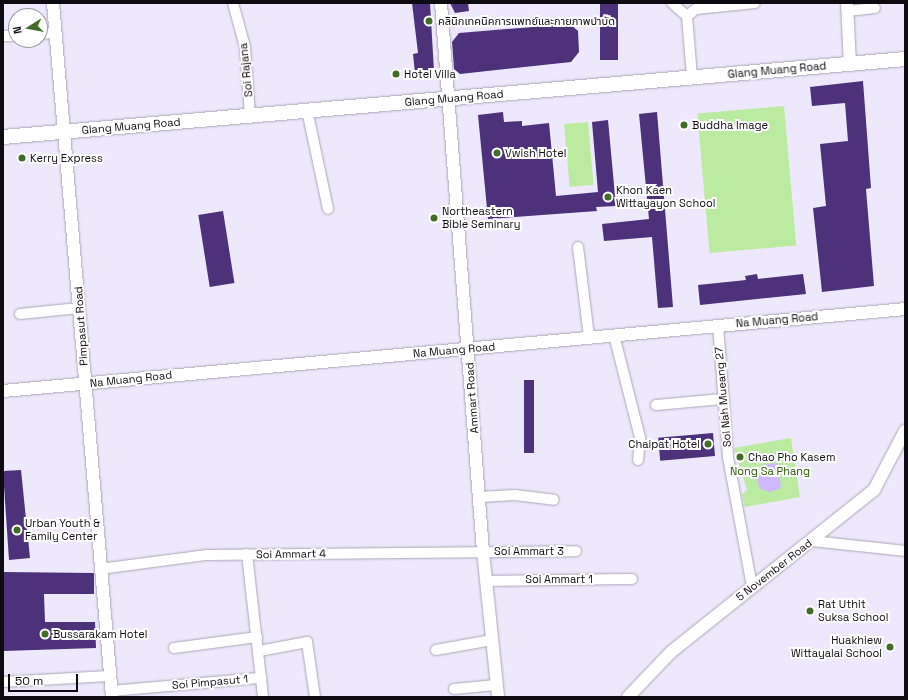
<!DOCTYPE html>
<html>
<head>
<meta charset="utf-8">
<style>
	body { margin:0 }
	#map { position:relative; width:908px; height:700px; overflow:hidden; background:#ede8fb; font-family:"Space Grotesk","Noto Sans Thai",sans-serif }
	div>[style] { position:absolute }
	.green>* { inset:0; background:#bbeba1; transform-origin:0 0 }
	.water>* { inset:0; background:#ceb9fc }
	.building>* { inset:0; background:#4d317a; transform-origin:0 0 }
	.roads { filter:drop-shadow(0 0 1px #aba6b7) drop-shadow(0 0 1px #aba6b7) }
	.minor>* { height:10px; margin:-5px; padding:0 5px; transform-origin:5px; border-radius:5px; background:#fff }
	.tertiary>* { height:12px; margin:-6px; padding:0 6px; transform-origin:6px; border-radius:6px; background:#fff }
	.secondary>* { height:14px; margin:-7px; padding:0 7px; transform-origin:7px; border-radius:7px; background:#fff }
	.dots>* { width:11px; height:11px; translate:-50% -50%; box-sizing:border-box; border:2px solid #fff; border-radius:50% }
	span { translate:-50% -50%; white-space:nowrap; text-align:center; line-height:1.15; -webkit-text-stroke:4px #fff; paint-order:stroke }
	.poi-label { font-size:11px; color:#0d0b11 }
	.left { translate:0 -50%; text-align:left }
	.right { translate:-100% -50%; text-align:right }
	.street-label { font-size:11px; color:#0d0b11 }
	.park-label { font-size:11px; color:#2a5701 }
	.frame { position:absolute; inset:0; border:4px solid #0d0b11; pointer-events:none }
	.north { position:absolute; left:8px; top:8px; width:40px; height:40px; box-sizing:border-box; background:#fff; border:1px solid #9e9da0; border-radius:50%; rotate:259deg; font-size:11px; font-weight:700; line-height:16px; text-align:center; color:#0d0b11 }
	.north::after { content:''; display:block; margin:auto; width:14px; height:18px; background:#436c28; clip-path:polygon(50% 0,100% 100%,50% 72%,0 100%) }
	.scale { position:absolute; left:8px; top:674px; width:70px; height:18px; box-sizing:border-box; border:2px solid #0d0b11; border-top:0; padding-left:5px; font-size:12px; line-height:14px; white-space:nowrap; color:#0d0b11; -webkit-text-stroke:3px #fff; paint-order:stroke }
</style>
</head>
<body>
<div id="map">
	<div class="green">
		<div style="left:784px;top:106px;width:140px;height:87px;rotate:85deg"></div>
		<div style="left:588px;top:122px;width:63px;height:24px;rotate:85deg"></div>
		<div style="clip-path:polygon(791px 438px,800px 497px,745px 507px,742px 494px,747px 490px,734px 448px)"></div>
	</div>
	<div class="water">
		<div style="clip-path:polygon(778px 463px,781px 488px,770px 492px,760px 489px,754px 471px,762px 465px)"></div>
	</div>
	<div class="building">
		<div style="clip-path:polygon(412px 3px,430px 3px,434px 71px,415px 73px,413px 54px,418px 53px)"></div>
		<div style="clip-path:polygon(450px 3px,468px 3px,469px 11px,455px 13px)"></div>
		<div style="left:600px;top:3px;width:18px;height:57px"></div>
		<div style="clip-path:polygon(570px 24px,578px 31px,579px 52px,571px 62px,460px 74px,454px 69px,452px 42px,459px 33px)"></div>
		<div style="clip-path:polygon(863px 81px,871px 188px,866px 189px,874px 286px,822px 292px,813px 208px,826px 206px,820px 144px,848px 141px,845px 103px,812px 106px,810px 87px)"></div>
		<div style="clip-path:polygon(503px 112px,504px 122px,522px 121px,522px 126px,549px 123px,556px 196px,598px 192px,592px 122px,608px 120px,616px 206px,596px 207px,597px 211px,488px 219px,478px 115px)"></div>
		<div style="clip-path:polygon(657px 112px,673px 307px,658px 308px,652px 237px,604px 241px,602px 224px,649px 219px,639px 114px)"></div>
		<div style="left:223px;top:211px;width:73px;height:25px;rotate:81deg"></div>
		<div style="clip-path:polygon(757px 274px,758px 279px,803px 274px,806px 294px,700px 305px,698px 285px,746px 280px,745px 276px)"></div>
		<div style="left:524px;top:380px;width:10px;height:73px"></div>
		<div style="left:713px;top:433px;width:23px;height:55px;rotate:85deg"></div>
		<div style="clip-path:polygon(21px 470px,30px 558px,9px 560px,3px 471px)"></div>
		<div style="clip-path:polygon(3px 572px,94px 573px,94px 594px,44px 594px,45px 622px,95px 622px,96px 648px,3px 651px)"></div>
	</div>
	<div class="roads">
		<div class="minor">
			<div style="left:233px;top:3px;width:46px;rotate:74.7deg"></div>
			<div style="left:245px;top:47px;width:68px;rotate:85.8deg"></div>
			<div style="left:672px;top:3px;width:20px;rotate:41deg"></div>
			<div style="left:847px;top:11px;width:28px;rotate:-6deg"></div>
			<div style="left:40px;top:34px;width:16px;rotate:-4deg"></div>
			<div style="left:3px;top:36px;width:13px"></div>
			<div style="left:692px;top:77px;width:61px;rotate:-94.7deg"></div>
			<div style="left:687px;top:16px;width:11px;rotate:-38deg"></div>
			<div style="left:696px;top:9px;width:59px;rotate:-5.8deg"></div>
			<div style="left:307px;top:110px;width:101px;rotate:78deg"></div>
			<div style="left:578px;top:247px;width:91px;rotate:83deg"></div>
			<div style="left:20px;top:314px;width:59px;rotate:-5.8deg"></div>
			<div style="left:718px;top:326px;width:131px;rotate:85.6deg"></div>
			<div style="left:728px;top:457px;width:131px;rotate:79.5deg"></div>
			<div style="left:614px;top:335px;width:106px;rotate:75.8deg"></div>
			<div style="left:640px;top:438px;width:22px;rotate:95deg"></div>
			<div style="left:656px;top:405px;width:67px;rotate:-5.1deg"></div>
			<div style="left:479px;top:497px;width:36px;rotate:-3deg"></div>
			<div style="left:515px;top:495px;width:39px;rotate:7deg"></div>
			<div style="left:812px;top:541px;width:94px;rotate:6.1deg"></div>
			<div style="left:247px;top:554px;width:144px;rotate:83.6deg"></div>
			<div style="left:100px;top:569px;width:108px;rotate:-7.5deg"></div>
			<div style="left:207px;top:555px;width:369px;rotate:-0.6deg"></div>
			<div style="left:486px;top:581px;width:146px;rotate:-0.8deg"></div>
			<div style="left:174px;top:648px;width:84px;rotate:-7.5deg"></div>
			<div style="left:436px;top:650px;width:57px;rotate:-10.1deg"></div>
			<div style="left:259px;top:651px;width:49px;rotate:-10.6deg"></div>
			<div style="left:307px;top:642px;width:56px;rotate:81.7deg"></div>
			<div style="left:3px;top:682px;width:106px;rotate:-3.2deg"></div>
			<div style="left:454px;top:689px;width:42px;rotate:-5.4deg"></div>
			<div style="left:111px;top:691px;width:151px;rotate:-5deg"></div>
		</div>
		<div class="tertiary">
			<div style="left:53px;top:3px;width:697px;rotate:85.14deg"></div>
			<div style="left:441px;top:3px;width:550px;rotate:85.62deg"></div>
			<div style="left:483px;top:551px;width:147px;rotate:84.1deg"></div>
			<div style="left:847px;top:3px;width:61px;rotate:87.2deg"></div>
			<div style="left:3px;top:391px;width:906px;rotate:-5.19deg"></div>
			<div style="left:628px;top:697px;width:62px;rotate:-46.3deg"></div>
			<div style="left:671px;top:652px;width:260px;rotate:-38.6deg"></div>
			<div style="left:874px;top:490px;width:67px;rotate:-62.3deg"></div>
		</div>
		<div class="secondary">
			<div style="left:3px;top:137px;width:905px;rotate:-4.94deg"></div>
		</div>
	</div>
	<div class="dots">
		<div style="left:429px;top:21px;background:#436c28"></div>
		<div style="left:396px;top:74px;background:#436c28"></div>
		<div style="left:684px;top:125px;background:#436c28"></div>
		<div style="left:497px;top:153px;background:#436c28"></div>
		<div style="left:22px;top:158px;background:#436c28"></div>
		<div style="left:608px;top:197px;background:#436c28"></div>
		<div style="left:434px;top:218px;background:#436c28"></div>
		<div style="left:708px;top:444px;background:#436c28"></div>
		<div style="left:740px;top:457px;background:#436c28"></div>
		<div style="left:17px;top:530px;background:#436c28"></div>
		<div style="left:810px;top:611px;background:#436c28"></div>
		<div style="left:45px;top:634px;background:#436c28"></div>
		<div style="left:890px;top:647px;background:#436c28"></div>
	</div>
	<div class="poi-label">
		<span class="left" style="left:438px;top:21px">คลินิกเทคนิคการแพทย์และกายภาพบำบัด</span>
		<span class="left" style="left:404px;top:74px">Hotel Villa</span>
		<span class="left" style="left:692px;top:125px">Buddha Image</span>
		<span class="left" style="left:505px;top:153px">Vwish Hotel</span>
		<span class="left" style="left:30px;top:158px">Kerry Express</span>
		<span class="left" style="left:616px;top:197px">Khon Kaen<br>Wittayayon School</span>
		<span class="left" style="left:442px;top:218px">Northeastern<br>Bible Seminary</span>
		<span class="right" style="left:700px;top:444px">Chaipat Hotel</span>
		<span class="left" style="left:748px;top:457px">Chao Pho Kasem</span>
		<span class="left" style="left:25px;top:530px">Urban Youth &amp;<br>Family Center</span>
		<span class="left" style="left:818px;top:611px">Rat Uthit<br>Suksa School</span>
		<span class="left" style="left:53px;top:634px">Bussarakam Hotel</span>
		<span class="right" style="left:882px;top:647px">Huakhiew<br>Wittayalai School</span>
	</div>
	<div class="street-label">
		<span style="left:246px;top:70px;rotate:-96deg">Soi Rajana</span>
		<span style="left:777px;top:70px;rotate:-5deg">Glang Muang Road</span>
		<span style="left:454px;top:98px;rotate:-5deg">Glang Muang Road</span>
		<span style="left:131px;top:126px;rotate:-5deg">Glang Muang Road</span>
		<span style="left:777px;top:320px;rotate:-5deg">Na Muang Road</span>
		<span style="left:81px;top:326px;rotate:-94deg">Pimpasut Road</span>
		<span style="left:454px;top:350px;rotate:-5deg">Na Muang Road</span>
		<span style="left:131px;top:379px;rotate:-6deg">Na Muang Road</span>
		<span style="left:723px;top:397px;rotate:-95deg">Soi Nah Mueang 27</span>
		<span style="left:472px;top:398px;rotate:-94deg">Ammart Road</span>
		<span style="left:529px;top:551px">Soi Ammart 3</span>
		<span style="left:291px;top:554px;rotate:-1deg">Soi Ammart 4</span>
		<span style="left:774px;top:570px;rotate:-38deg">5 November Road</span>
		<span style="left:559px;top:579px">Soi Ammart 1</span>
		<span style="left:210px;top:682px;rotate:-5deg">Soi Pimpasut 1</span>
	</div>
	<div class="park-label">
		<span style="left:770px;top:471px">Nong Sa Phang</span>
	</div>
	<div class="frame"></div>
	<div class="north">N</div>
	<div class="scale">50 m</div>
</div>
</body>
</html>
